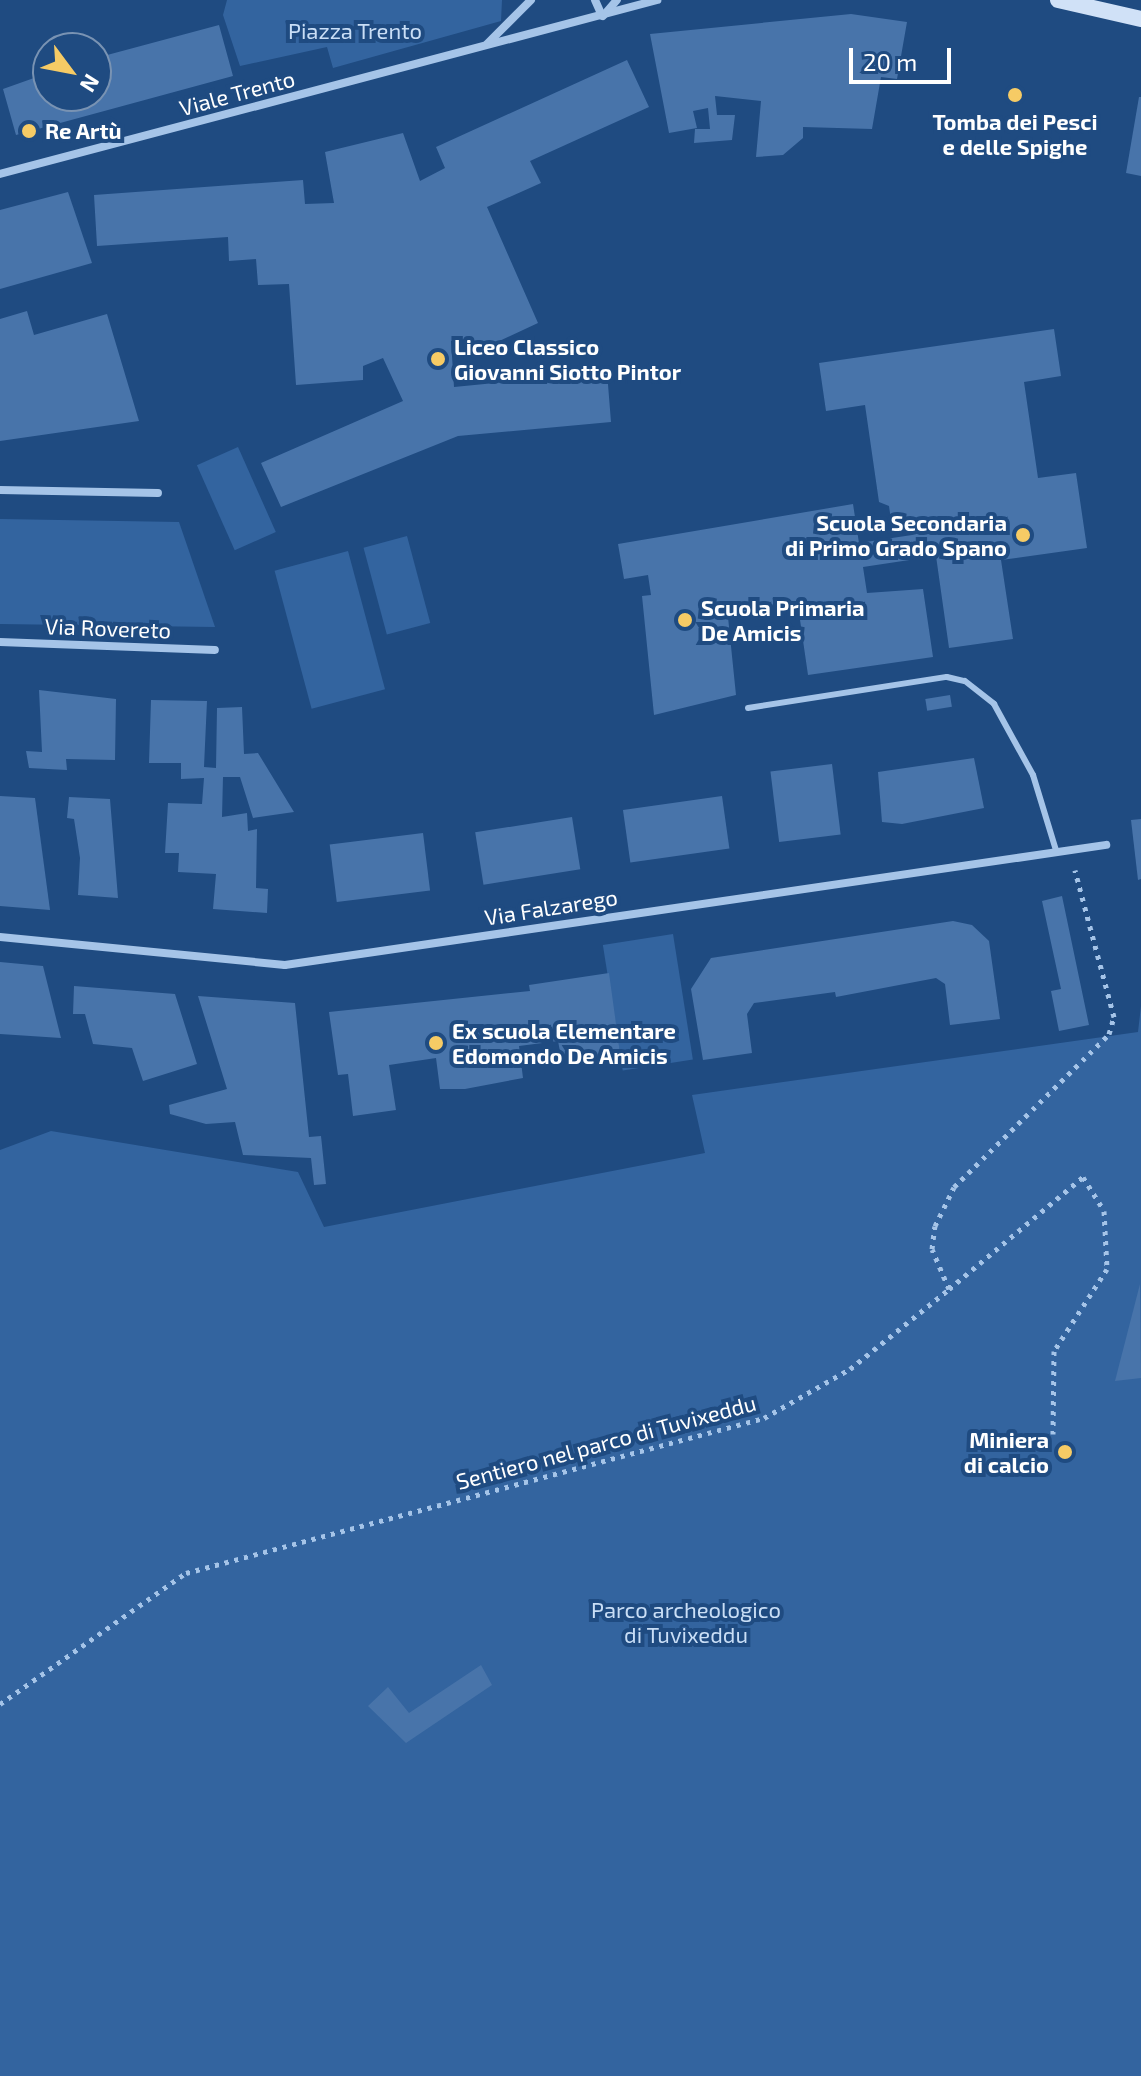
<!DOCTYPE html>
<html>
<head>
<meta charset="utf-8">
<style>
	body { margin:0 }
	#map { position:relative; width:1141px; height:2076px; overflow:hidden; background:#1f4b81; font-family:"Exo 2",sans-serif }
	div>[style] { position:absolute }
	.green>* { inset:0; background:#33649f; transform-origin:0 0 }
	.building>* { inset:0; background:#4874aa; transform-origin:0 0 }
	.path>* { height:5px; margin-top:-2.5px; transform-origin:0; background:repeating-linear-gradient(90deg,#a5c4e8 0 4px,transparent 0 10px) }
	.service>* { height:6px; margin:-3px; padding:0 3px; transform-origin:3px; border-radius:3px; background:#a5c4e8 }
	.minor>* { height:8px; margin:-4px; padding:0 4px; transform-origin:4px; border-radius:4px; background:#a5c4e8 }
	.secondary>* { height:16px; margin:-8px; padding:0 8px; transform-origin:8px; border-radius:8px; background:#d0e1f7 }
	.dots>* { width:22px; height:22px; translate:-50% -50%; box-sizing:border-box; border:4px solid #1f4b81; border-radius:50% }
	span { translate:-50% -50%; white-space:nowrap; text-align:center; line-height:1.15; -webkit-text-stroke:8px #1f4b81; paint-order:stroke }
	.park-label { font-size:22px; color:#c9def6 }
	.street-label { font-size:22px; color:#fff }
	.poi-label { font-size:22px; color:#fff; font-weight:700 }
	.left { translate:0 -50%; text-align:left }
	.right { translate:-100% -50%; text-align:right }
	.north { position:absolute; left:32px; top:32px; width:80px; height:80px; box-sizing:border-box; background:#1f4b81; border:2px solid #7993b3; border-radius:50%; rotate:122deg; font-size:22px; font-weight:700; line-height:32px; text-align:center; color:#fff }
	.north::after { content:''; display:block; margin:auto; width:28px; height:36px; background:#f6cb65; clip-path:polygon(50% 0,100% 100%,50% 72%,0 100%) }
	.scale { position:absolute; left:849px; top:48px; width:102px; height:36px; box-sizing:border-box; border:4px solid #fff; border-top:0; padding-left:10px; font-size:24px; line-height:28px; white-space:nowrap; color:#fff; -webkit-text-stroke:6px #1f4b81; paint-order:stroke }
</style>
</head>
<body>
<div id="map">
	<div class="green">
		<div style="clip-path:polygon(227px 0,502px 0,501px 21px,333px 68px,327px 47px,240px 66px,223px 15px)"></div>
		<div style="left:238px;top:447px;width:93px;height:45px;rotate:66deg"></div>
		<div style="clip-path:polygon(0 519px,179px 522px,215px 627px,0 624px)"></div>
		<div style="left:407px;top:536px;width:90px;height:45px;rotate:75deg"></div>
		<div style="left:348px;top:551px;width:143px;height:76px;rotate:75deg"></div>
		<div style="left:673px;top:934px;width:127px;height:71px;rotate:81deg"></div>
		<div style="clip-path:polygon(1141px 1006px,1141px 2076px,0 2076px,0 1150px,51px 1131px,298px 1172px,324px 1227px,705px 1153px,692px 1095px,1138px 1032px)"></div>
	</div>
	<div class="building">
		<div style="clip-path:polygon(851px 14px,907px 22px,897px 79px,881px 77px,872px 129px,803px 127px,803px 138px,783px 155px,756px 157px,761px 101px,715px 96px,717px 115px,735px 115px,732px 140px,694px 143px,695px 129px,710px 129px,708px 108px,693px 111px,697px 128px,669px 133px,650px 34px)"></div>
		<div style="clip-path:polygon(219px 25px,233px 76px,16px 135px,3px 89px,48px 73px,48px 96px,96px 96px,96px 58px)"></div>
		<div style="clip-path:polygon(627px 60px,649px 107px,530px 161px,541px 183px,487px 207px,538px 323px,478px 351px,473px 338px,451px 341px,454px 387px,607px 372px,611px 422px,458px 436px,281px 507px,261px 463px,403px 401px,383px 358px,363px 366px,363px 380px,296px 385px,289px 284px,258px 285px,256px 259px,229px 261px,228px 237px,97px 246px,94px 195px,303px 180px,305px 204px,334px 203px,325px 152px,403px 133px,420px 181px,445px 168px,436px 147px)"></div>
		<div style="clip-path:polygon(1139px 97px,1141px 97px,1141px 176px,1126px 173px)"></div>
		<div style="clip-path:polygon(68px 192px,92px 263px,0 289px,0 210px)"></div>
		<div style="clip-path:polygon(27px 311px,34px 335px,107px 314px,139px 421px,0 441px,0 319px)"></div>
		<div style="clip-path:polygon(1054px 329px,1061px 376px,1024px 382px,1038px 478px,1076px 473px,1087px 548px,1001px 560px,1013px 639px,949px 648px,936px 556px,863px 567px,867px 593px,923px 589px,933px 657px,808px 675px,798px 606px,728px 617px,736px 695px,654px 715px,642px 596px,651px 595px,648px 575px,624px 579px,618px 544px,853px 504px,859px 543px,912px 535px,909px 518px,891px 520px,889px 506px,879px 502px,865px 405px,826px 411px,819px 363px)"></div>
		<div style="clip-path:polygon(39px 690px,116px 699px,115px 760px,66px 759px,67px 770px,29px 768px,26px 751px,42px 752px)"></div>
		<div style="left:950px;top:695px;width:12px;height:25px;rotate:81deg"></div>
		<div style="clip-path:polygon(151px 700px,207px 701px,204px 767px,216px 768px,217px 708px,242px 707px,244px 754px,258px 753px,294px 812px,253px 818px,240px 777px,223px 777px,222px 817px,247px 813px,248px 831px,257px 829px,256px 888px,268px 889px,267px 913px,213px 909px,216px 874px,178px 872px,179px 853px,165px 853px,168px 803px,202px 804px,204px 778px,181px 779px,181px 763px,149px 763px)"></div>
		<div style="clip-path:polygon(974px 758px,984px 808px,902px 824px,882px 822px,878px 772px)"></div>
		<div style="left:832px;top:764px;width:71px;height:62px;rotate:83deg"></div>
		<div style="clip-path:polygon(0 796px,35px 798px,50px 910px,0 906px)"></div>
		<div style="left:722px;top:796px;width:53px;height:100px;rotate:82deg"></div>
		<div style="clip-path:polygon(69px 797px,110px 799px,118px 898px,78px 895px,80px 858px,74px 819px,67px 818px)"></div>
		<div style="left:572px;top:817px;width:53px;height:98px;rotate:81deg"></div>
		<div style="clip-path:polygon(1141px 819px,1141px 879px,1138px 880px,1131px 820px)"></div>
		<div style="left:423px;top:833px;width:58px;height:94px;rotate:83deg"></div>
		<div style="clip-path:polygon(1062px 896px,1089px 1025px,1059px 1031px,1051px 991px,1061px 989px,1042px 901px)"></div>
		<div style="clip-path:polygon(953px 921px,972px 925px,989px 941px,1000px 1019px,950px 1025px,945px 984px,936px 978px,836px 997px,835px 992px,754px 1003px,747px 1014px,752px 1053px,703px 1060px,691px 989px,711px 958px)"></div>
		<div style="clip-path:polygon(0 962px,43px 966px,61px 1038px,0 1034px)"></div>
		<div style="clip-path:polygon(609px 973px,620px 1053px,562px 1062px,558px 1041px,519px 1046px,523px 1078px,465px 1089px,440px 1089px,436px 1058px,389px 1065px,396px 1110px,353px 1116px,348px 1074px,338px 1075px,329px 1012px,530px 991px,529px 985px)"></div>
		<div style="clip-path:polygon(74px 986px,175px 994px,197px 1064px,143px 1081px,132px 1048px,93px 1044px,85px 1014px,73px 1014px)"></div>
		<div style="clip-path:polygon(198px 996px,295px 1003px,309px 1137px,321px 1136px,326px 1184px,314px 1185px,311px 1158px,243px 1155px,235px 1122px,206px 1124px,170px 1114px,169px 1105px,227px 1089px)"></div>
		<div style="clip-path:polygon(1140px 1284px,1141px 1378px,1115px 1381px)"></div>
		<div style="clip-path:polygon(481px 1665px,492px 1685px,406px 1743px,368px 1706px,388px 1687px,409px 1713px)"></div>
	</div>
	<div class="path">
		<div style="left:949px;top:1289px;width:175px;rotate:-39.9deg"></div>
		<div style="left:1083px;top:1177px;width:40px;rotate:58deg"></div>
		<div style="left:1104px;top:1211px;width:58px;rotate:87deg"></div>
		<div style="left:1107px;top:1269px;width:98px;rotate:122.9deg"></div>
		<div style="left:1054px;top:1351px;width:83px;rotate:90.7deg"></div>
		<div style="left:0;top:1704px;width:228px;rotate:-35.2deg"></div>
		<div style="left:186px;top:1573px;width:598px;rotate:-15.01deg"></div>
		<div style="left:764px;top:1418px;width:99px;rotate:-29.7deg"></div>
		<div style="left:850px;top:1369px;width:127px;rotate:-38.9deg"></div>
		<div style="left:949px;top:1289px;width:43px;rotate:-113deg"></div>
		<div style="left:932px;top:1249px;width:23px;rotate:-83deg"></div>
		<div style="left:935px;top:1226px;width:43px;rotate:-64deg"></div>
		<div style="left:954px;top:1187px;width:218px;rotate:-44.6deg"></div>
		<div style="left:1109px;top:1034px;width:18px;rotate:-74deg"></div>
		<div style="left:1114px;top:1017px;width:152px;rotate:-104.9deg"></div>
	</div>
	<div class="service">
		<div style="left:748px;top:708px;width:201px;rotate:-8.9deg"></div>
		<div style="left:947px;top:677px;width:18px;rotate:13deg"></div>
		<div style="left:965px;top:681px;width:37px;rotate:38deg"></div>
		<div style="left:994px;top:704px;width:81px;rotate:61.2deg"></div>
		<div style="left:1033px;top:775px;width:78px;rotate:73deg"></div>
	</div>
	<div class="minor">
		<div style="left:595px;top:0;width:17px;rotate:66deg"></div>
		<div style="left:603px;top:16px;width:21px;rotate:-49deg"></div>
		<div style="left:487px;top:44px;width:62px;rotate:-45deg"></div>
		<div style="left:0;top:174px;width:680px;rotate:-14.83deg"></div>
		<div style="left:0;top:490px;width:158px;rotate:1.1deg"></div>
		<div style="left:0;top:642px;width:215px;rotate:2.1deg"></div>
		<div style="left:0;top:937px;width:286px;rotate:5.6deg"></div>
		<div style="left:285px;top:965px;width:830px;rotate:-8.32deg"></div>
	</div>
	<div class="secondary">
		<div style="left:1058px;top:0;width:85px;rotate:12.9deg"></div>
	</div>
	<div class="dots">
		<div style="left:1015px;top:95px;background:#f6cb65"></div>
		<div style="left:29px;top:131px;background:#f6cb65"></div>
		<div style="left:438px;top:359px;background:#f6cb65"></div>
		<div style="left:1023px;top:535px;background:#f6cb65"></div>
		<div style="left:685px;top:620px;background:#f6cb65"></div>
		<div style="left:436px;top:1043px;background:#f6cb65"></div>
		<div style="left:1065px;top:1452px;background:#f6cb65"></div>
	</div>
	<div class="park-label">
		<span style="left:355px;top:31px">Piazza Trento</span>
		<span style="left:686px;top:1622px">Parco archeologico<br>di Tuvixeddu</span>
	</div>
	<div class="street-label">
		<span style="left:237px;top:93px;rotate:-15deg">Viale Trento</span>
		<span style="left:108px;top:628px;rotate:2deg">Via Rovereto</span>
		<span style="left:551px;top:907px;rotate:-9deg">Via Falzarego</span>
		<span style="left:606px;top:1442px;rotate:-15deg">Sentiero nel parco di Tuvixeddu</span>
	</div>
	<div class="poi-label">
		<span style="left:1015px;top:134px">Tomba dei Pesci<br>e delle Spighe</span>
		<span class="left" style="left:45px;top:131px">Re Artù</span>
		<span class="left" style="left:454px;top:359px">Liceo Classico<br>Giovanni Siotto Pintor</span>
		<span class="right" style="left:1007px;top:535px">Scuola Secondaria<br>di Primo Grado Spano</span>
		<span class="left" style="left:701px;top:620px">Scuola Primaria<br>De Amicis</span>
		<span class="left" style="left:452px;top:1043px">Ex scuola Elementare<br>Edomondo De Amicis</span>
		<span class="right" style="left:1049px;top:1452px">Miniera<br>di calcio</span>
	</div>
	<div class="north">N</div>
	<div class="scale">20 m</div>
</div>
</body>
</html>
